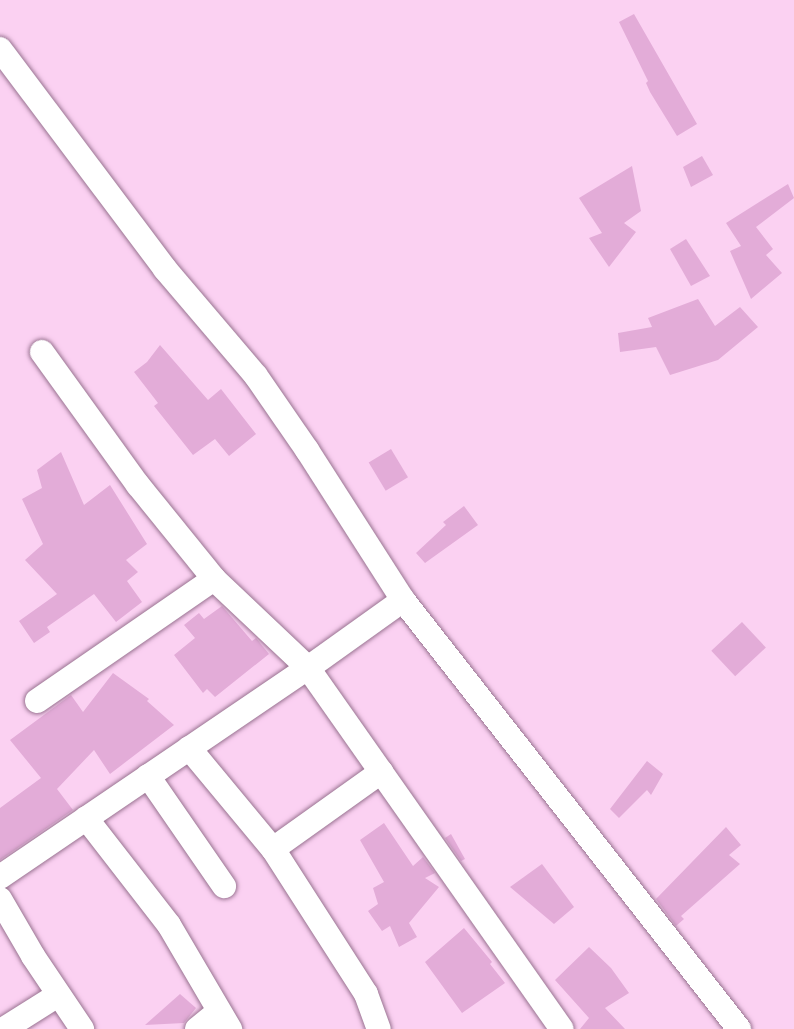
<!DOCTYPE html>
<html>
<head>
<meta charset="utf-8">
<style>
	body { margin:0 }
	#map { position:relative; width:794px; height:1029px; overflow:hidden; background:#fbd1f2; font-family:"DejaVu Sans",sans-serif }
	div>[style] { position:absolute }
	.building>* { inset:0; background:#e3acd8; transform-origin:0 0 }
	.roads { filter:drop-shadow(0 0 2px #997391) drop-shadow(0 0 2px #997391) }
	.minor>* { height:24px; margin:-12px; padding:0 12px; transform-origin:12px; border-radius:12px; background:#fff }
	span { translate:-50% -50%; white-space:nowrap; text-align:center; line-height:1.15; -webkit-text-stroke:6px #fee4f8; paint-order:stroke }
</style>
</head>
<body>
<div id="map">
	<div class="building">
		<div style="clip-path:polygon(634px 14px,697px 124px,677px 136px,650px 92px,646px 83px,648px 81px,619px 22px)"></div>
		<div style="clip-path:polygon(702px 156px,713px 175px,691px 187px,683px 167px)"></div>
		<div style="clip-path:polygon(632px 166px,641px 211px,624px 223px,636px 232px,609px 267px,589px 238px,602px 233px,579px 198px)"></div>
		<div style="clip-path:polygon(788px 184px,794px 198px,756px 227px,773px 249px,766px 255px,782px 273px,751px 299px,730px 251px,741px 246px,726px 223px)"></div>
		<div style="clip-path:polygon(686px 239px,710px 276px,691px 286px,670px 249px)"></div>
		<div style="clip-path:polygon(698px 299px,715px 326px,740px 307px,758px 327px,718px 360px,670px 375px,656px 347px,620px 352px,618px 333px,652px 327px,648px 318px)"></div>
		<div style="clip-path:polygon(160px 345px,208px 400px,221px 389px,256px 434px,229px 456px,215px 439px,193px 455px,154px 406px,158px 403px,134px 372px,147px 362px)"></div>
		<div style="left:391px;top:449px;width:33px;height:26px;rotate:59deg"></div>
		<div style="clip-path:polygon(61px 452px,84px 505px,110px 485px,147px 544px,126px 560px,138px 572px,127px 581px,142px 602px,116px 622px,94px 594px,47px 627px,50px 632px,34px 643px,19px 621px,57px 594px,25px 560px,43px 544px,22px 499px,42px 488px,37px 470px)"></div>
		<div style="clip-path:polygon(464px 506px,478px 525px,425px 563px,416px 553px,446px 525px,443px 522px)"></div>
		<div style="clip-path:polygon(222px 606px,252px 641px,256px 638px,269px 654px,215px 697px,207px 689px,203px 693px,174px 655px,195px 638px,184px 625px,199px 613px,204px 619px)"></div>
		<div style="left:742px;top:622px;width:35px;height:42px;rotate:47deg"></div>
		<div style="clip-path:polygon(113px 673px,149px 699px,147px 701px,174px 725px,110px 774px,94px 750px,57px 789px,73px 810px,0 860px,0 808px,41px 778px,10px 740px,71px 695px,83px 712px)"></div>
		<div style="clip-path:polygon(647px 761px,663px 774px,651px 795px,647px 790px,619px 818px,610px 809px)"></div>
		<div style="clip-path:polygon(384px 823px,413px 866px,423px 857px,435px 873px,425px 878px,439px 887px,409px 923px,417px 937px,399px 947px,390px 926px,382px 931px,368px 911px,378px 904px,373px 888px,384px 882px,360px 840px)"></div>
		<div style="clip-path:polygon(726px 827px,741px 845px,729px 855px,740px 864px,681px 916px,684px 919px,676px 926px,656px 899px)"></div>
		<div style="clip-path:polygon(451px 834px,465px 859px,461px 861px,445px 838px)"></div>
		<div style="clip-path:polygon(542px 864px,574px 907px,554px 924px,510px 887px)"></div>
		<div style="clip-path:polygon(464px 928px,492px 962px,490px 964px,505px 983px,462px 1013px,425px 962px)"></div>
		<div style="clip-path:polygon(589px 947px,611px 968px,629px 993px,605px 1008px,625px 1029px,580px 1029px,589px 1018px,555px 980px)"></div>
		<div style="clip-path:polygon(180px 994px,196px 1008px,184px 1023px,145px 1025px)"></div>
	</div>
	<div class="roads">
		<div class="minor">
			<div style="left:0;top:49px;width:275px;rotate:53.1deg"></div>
			<div style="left:165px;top:269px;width:140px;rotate:49.6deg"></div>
			<div style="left:256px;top:376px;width:90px;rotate:55.4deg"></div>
			<div style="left:307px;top:450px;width:178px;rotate:57.4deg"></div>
			<div style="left:403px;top:600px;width:545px;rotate:51.93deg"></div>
			<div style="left:42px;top:352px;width:164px;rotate:54.2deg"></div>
			<div style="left:138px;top:485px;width:121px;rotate:51deg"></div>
			<div style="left:214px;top:579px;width:129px;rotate:43.4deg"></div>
			<div style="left:308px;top:668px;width:441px;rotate:54.9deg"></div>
			<div style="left:37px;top:701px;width:215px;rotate:-34.6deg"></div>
			<div style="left:189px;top:748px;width:131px;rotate:50.3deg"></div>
			<div style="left:273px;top:849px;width:172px;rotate:57.3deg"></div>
			<div style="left:366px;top:994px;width:37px;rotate:70deg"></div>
			<div style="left:148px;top:776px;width:134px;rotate:55.4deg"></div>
			<div style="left:86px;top:818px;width:135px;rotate:52.2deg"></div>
			<div style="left:169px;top:925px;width:121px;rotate:59.6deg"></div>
			<div style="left:273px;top:849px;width:133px;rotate:-35.5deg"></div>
			<div style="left:0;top:877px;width:372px;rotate:-34.2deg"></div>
			<div style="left:308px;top:668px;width:117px;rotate:-35.6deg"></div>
			<div style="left:0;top:899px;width:66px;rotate:59.9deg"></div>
			<div style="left:33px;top:956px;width:88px;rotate:56.1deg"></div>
			<div style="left:4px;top:1029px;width:64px;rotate:-32.2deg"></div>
			<div style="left:197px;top:1029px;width:28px;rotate:-39deg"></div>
		</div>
	</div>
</div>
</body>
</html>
